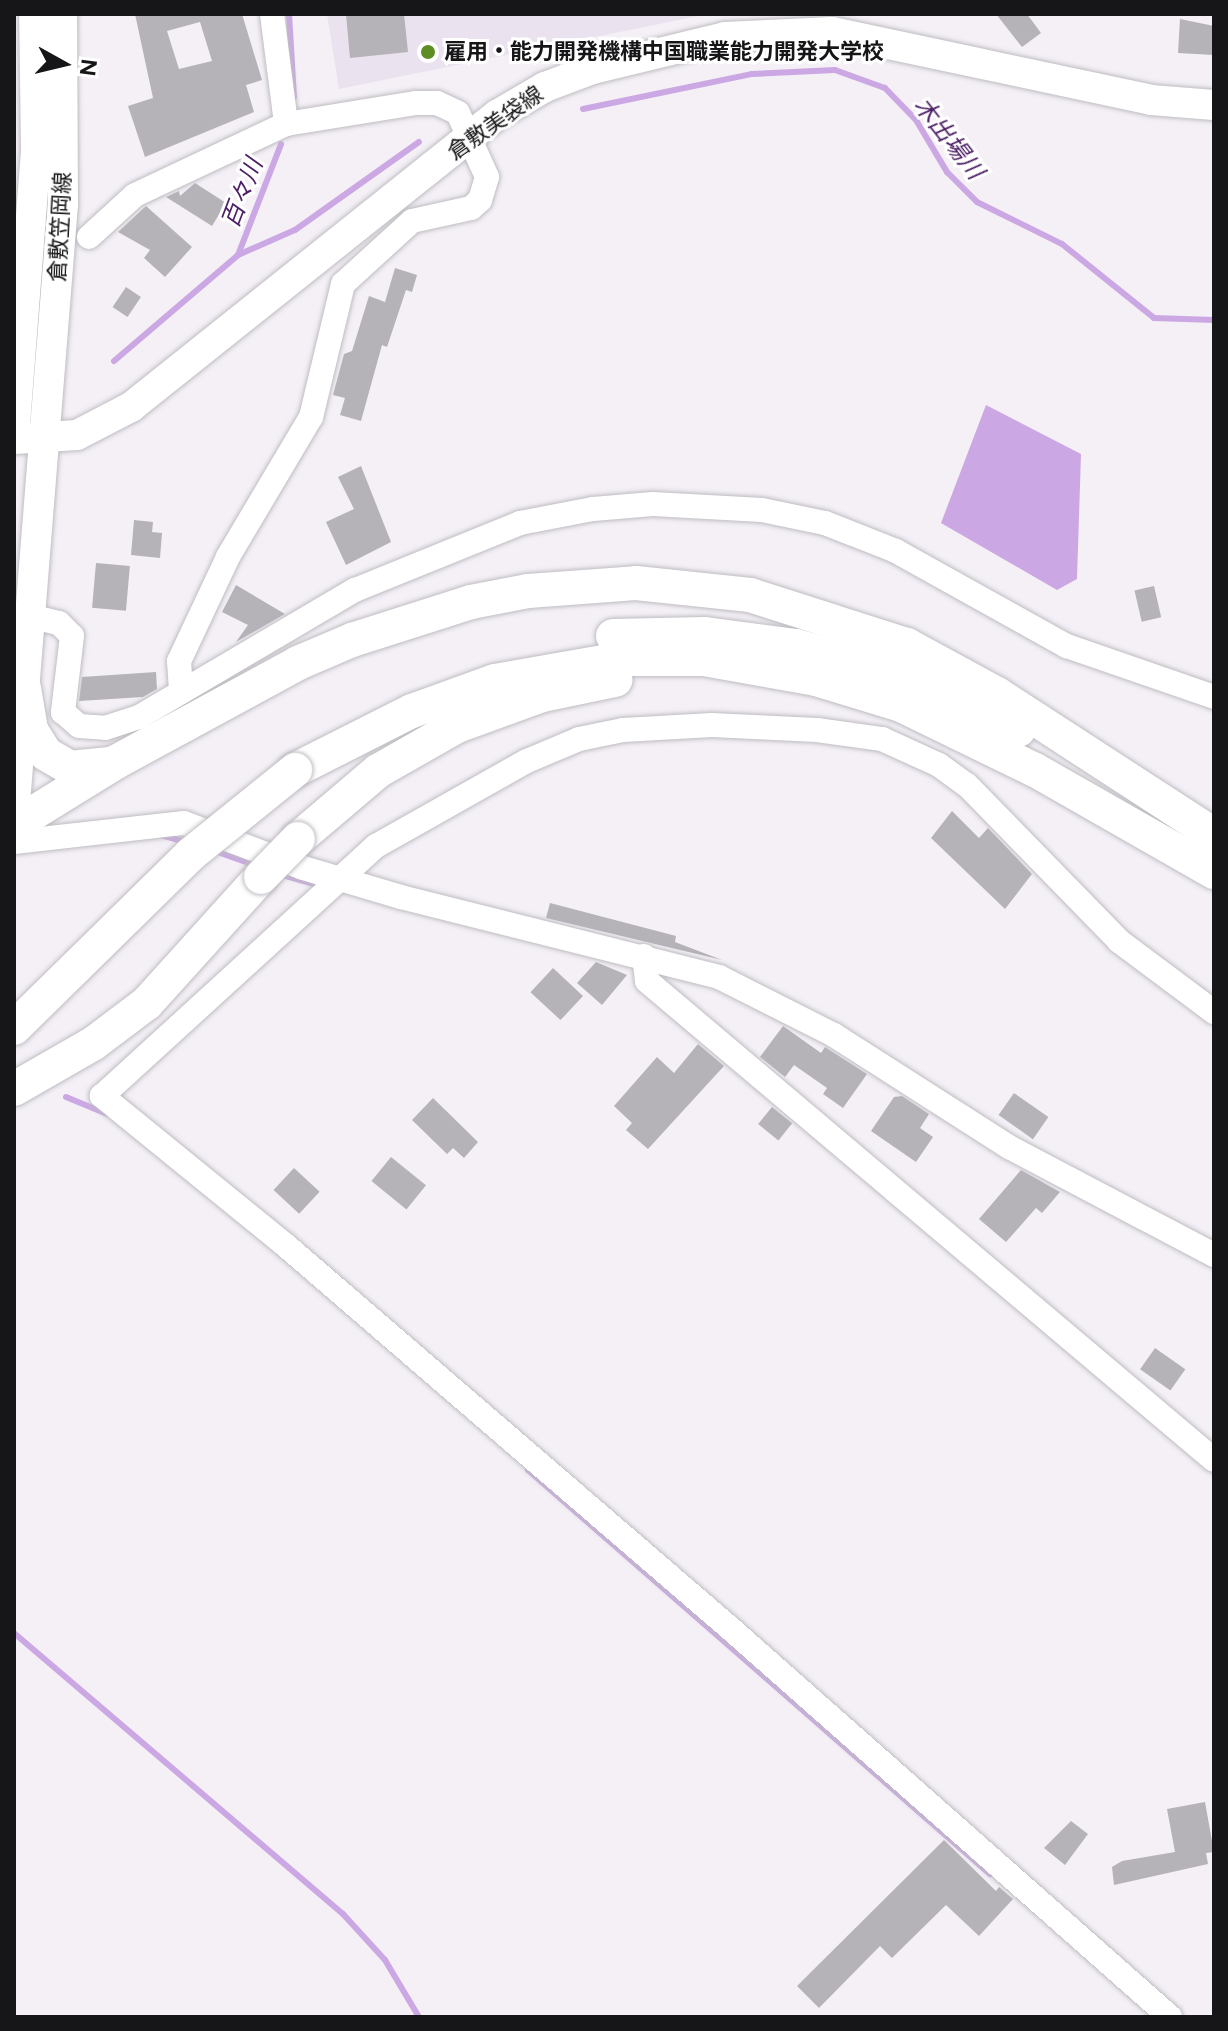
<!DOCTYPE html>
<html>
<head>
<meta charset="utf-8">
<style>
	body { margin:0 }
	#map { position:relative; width:1228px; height:2031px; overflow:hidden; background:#f4f0f6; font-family:Figtree,"Noto Sans JP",sans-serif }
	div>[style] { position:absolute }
	.built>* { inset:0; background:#eae2ef }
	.water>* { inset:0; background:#cba8e4 }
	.stream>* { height:6px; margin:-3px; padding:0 3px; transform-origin:3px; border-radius:3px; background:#cba8e4 }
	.building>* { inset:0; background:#b5b2b8; transform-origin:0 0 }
	.roads { filter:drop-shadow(0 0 2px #bfbcc2) drop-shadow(0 0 2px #bfbcc2) }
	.minor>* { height:24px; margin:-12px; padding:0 12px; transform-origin:12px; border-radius:12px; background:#fff }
	.major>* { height:30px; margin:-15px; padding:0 15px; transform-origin:15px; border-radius:15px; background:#fff }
	.highway>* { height:34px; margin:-17px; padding:0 17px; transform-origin:17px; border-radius:17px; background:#fff }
	.bridges { filter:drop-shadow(0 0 2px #bfbcc2) drop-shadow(0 0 2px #bfbcc2) }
	.highway-bridge>* { height:34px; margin:-17px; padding:0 17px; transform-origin:17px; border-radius:17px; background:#fff }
	.dots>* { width:22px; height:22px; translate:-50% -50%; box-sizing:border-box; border:4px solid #fff; border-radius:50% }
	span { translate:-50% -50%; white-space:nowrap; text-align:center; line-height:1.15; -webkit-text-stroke:6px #fff; paint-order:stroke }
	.poi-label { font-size:22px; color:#161517; font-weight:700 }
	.left { translate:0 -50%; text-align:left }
	.street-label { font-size:22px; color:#161517 }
	.water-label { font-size:24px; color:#4d2066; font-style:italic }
	.frame { position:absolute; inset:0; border:16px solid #161517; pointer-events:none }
	.north { position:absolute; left:24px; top:24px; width:80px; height:80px; -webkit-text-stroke:6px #fff; paint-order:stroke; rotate:98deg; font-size:22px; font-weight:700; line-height:32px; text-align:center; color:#161517 }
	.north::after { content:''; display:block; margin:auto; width:28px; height:36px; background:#161517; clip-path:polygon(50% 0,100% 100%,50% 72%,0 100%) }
</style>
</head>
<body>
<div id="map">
	<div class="built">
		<div style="clip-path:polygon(327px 14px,708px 14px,339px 89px)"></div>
	</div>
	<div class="water">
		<div style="clip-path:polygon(986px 405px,1081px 454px,1077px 579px,1057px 590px,941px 523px)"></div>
	</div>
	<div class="stream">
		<div style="left:289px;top:14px;width:83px;rotate:86.6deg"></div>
		<div style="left:583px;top:109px;width:173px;rotate:-11.7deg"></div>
		<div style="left:752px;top:74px;width:83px;rotate:-2.8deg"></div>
		<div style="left:835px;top:70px;width:53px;rotate:19.8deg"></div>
		<div style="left:885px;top:88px;width:45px;rotate:45.9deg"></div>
		<div style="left:916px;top:120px;width:61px;rotate:59.2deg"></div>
		<div style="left:947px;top:172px;width:42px;rotate:45deg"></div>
		<div style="left:977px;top:202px;width:95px;rotate:26.3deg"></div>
		<div style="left:1062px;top:244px;width:118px;rotate:38.8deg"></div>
		<div style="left:1154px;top:318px;width:60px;rotate:1.9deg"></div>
		<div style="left:238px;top:255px;width:119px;rotate:-68.8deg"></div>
		<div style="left:114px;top:361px;width:163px;rotate:-40.5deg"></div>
		<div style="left:238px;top:255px;width:62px;rotate:-23.7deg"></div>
		<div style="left:295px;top:230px;width:152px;rotate:-35.4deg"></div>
		<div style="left:161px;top:835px;width:25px;rotate:16deg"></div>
		<div style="left:215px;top:851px;width:45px;rotate:19.7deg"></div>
		<div style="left:279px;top:874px;width:36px;rotate:16deg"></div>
		<div style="left:66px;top:1097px;width:44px;rotate:22.5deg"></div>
		<div style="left:528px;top:1470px;width:614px;rotate:41.17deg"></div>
		<div style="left:14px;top:1633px;width:433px;rotate:40.5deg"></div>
		<div style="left:343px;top:1914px;width:62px;rotate:47.6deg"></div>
		<div style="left:385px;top:1960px;width:66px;rotate:59.2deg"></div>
	</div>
	<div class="building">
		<div style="clip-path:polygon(evenodd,135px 14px,242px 14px,262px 80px,246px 85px,254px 112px,145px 157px,128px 106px,153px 98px,135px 14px,200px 22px,212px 61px,179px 69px,167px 31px,200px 22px)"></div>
		<div style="clip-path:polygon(346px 14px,404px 14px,408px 52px,350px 58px)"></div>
		<div style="clip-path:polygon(996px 14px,1027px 14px,1041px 33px,1022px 47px)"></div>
		<div style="clip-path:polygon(1180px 19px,1214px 26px,1214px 55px,1178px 53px)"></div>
		<div style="clip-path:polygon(195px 183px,226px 203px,212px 226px,166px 197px,179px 191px,180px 196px)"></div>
		<div style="clip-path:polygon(146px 206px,192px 247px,165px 277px,144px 258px,150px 250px,118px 232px)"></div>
		<div style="clip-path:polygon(395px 268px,417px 275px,412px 292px,406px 290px,387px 347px,382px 345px,361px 421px,340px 415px,345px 398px,333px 395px,344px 354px,352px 351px,369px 296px,385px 302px)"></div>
		<div style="left:126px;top:287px;width:18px;height:24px;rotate:34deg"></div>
		<div style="clip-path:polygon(361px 466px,391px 542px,346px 565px,326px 522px,354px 509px,338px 477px)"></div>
		<div style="clip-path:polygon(134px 520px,153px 522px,152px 532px,162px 533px,160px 558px,131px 555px)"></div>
		<div style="left:96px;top:563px;width:34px;height:45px;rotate:5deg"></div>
		<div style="clip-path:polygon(236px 585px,285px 614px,236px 642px,248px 625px,222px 612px)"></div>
		<div style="left:1154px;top:586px;width:32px;height:20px;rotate:77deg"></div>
		<div style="clip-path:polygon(156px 672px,157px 689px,143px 697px,79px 701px,82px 677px)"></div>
		<div style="clip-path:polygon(952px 811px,979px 838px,988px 828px,1032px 874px,1005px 909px,931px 838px)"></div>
		<div style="clip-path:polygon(550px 903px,676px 936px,675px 942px,722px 960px,546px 918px)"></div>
		<div style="clip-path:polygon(596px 962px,627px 975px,602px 1005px,577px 983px)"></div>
		<div style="left:553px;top:968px;width:41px;height:33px;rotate:43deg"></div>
		<div style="clip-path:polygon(783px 1026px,821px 1053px,825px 1047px,867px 1074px,843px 1108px,823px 1094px,827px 1088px,794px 1065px,785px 1077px,760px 1057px)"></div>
		<div style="clip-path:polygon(698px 1044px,724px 1066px,648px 1149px,626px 1130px,632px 1123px,614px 1106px,657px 1057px,674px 1073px)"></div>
		<div style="left:1014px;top:1093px;width:42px;height:27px;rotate:35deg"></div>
		<div style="clip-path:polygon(902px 1096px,929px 1114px,920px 1128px,933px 1137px,916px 1162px,871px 1131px,894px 1097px)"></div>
		<div style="clip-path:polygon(433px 1098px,478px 1142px,464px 1158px,453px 1148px,447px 1154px,412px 1120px)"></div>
		<div style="left:772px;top:1107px;width:26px;height:22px;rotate:39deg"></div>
		<div style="left:391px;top:1157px;width:45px;height:31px;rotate:39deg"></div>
		<div style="left:294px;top:1168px;width:35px;height:30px;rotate:43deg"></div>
		<div style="clip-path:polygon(1021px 1170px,1060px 1192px,1042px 1213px,1036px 1208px,1006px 1242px,979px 1219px)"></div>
		<div style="left:1155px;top:1348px;width:37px;height:26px;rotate:35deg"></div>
		<div style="clip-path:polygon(1205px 1802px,1214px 1852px,1206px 1853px,1208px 1864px,1114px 1885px,1112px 1867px,1122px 1861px,1175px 1852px,1167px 1809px)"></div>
		<div style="clip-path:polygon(1071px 1821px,1088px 1834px,1065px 1865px,1044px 1848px)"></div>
		<div style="clip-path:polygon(944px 1840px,996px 1891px,999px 1887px,1013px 1899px,979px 1936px,946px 1905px,892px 1958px,880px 1946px,819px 2008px,797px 1986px)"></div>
	</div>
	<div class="roads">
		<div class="minor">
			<div style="left:272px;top:14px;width:111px;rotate:82.7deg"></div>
			<div style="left:89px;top:237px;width:62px;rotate:-42.4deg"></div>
			<div style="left:135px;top:195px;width:167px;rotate:-25.2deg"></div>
			<div style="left:286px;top:124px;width:132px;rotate:-9.2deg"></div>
			<div style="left:416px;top:103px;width:21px"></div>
			<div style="left:437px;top:103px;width:23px;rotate:25deg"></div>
			<div style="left:458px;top:113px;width:70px;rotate:65.6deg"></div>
			<div style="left:487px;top:177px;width:24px;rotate:107deg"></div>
			<div style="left:480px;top:200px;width:12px;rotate:138deg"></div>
			<div style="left:471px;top:208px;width:60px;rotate:167.6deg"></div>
			<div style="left:412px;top:221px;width:93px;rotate:137.6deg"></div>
			<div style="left:343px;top:284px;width:137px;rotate:103.5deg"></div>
			<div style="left:311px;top:417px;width:163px;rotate:120.7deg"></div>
			<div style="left:228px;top:557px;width:115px;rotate:115.2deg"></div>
			<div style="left:179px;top:661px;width:31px;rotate:86deg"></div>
			<div style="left:30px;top:616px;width:30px;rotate:14deg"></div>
			<div style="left:59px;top:623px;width:18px;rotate:45deg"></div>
			<div style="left:72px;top:636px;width:77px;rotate:96.8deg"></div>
			<div style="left:63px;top:712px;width:21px;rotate:41deg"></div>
			<div style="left:79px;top:726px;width:26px;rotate:4deg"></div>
			<div style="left:105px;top:728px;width:36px;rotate:-18deg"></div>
			<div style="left:139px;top:717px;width:251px;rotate:-30.5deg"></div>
			<div style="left:355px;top:590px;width:178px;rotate:-22.1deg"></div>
			<div style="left:520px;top:523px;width:74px;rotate:-10.9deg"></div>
			<div style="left:593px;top:509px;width:60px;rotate:-4.8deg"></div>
			<div style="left:653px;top:504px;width:109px;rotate:3.2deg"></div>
			<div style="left:762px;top:510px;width:64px;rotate:11.7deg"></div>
			<div style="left:825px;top:523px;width:76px;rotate:21.5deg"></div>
			<div style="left:896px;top:551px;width:196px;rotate:29.1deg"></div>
			<div style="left:1067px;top:646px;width:156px;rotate:19.1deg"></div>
			<div style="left:14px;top:842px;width:171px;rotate:-6.4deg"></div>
			<div style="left:184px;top:823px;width:127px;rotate:20.7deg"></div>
			<div style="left:303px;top:868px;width:102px;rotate:16.5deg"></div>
			<div style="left:401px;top:897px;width:328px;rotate:14.1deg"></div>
			<div style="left:719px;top:977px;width:129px;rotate:26.8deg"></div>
			<div style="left:834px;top:1035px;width:208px;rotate:32.6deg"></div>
			<div style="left:1009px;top:1147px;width:232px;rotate:27.8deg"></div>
			<div style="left:644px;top:956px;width:25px;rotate:83deg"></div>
			<div style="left:647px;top:981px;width:742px;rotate:40.19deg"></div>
			<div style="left:1170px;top:2017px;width:584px;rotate:-138.54deg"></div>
			<div style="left:732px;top:1630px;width:591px;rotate:-139.25deg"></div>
			<div style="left:284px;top:1244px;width:235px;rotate:-140.9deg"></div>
			<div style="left:102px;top:1096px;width:371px;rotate:-42.4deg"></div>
			<div style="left:376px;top:846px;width:173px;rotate:-29.4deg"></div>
			<div style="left:527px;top:761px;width:56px;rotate:-22.9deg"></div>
			<div style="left:579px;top:739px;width:45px;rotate:-11.6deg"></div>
			<div style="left:623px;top:730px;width:89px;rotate:-3.2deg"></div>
			<div style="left:712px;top:725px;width:105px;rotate:2.7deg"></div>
			<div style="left:817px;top:730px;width:66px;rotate:7.9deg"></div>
			<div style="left:882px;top:739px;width:63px;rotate:24.5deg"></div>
			<div style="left:939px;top:765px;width:34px;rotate:36deg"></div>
			<div style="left:967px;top:785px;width:218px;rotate:45.7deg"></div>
			<div style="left:1119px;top:941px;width:119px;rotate:36.8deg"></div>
		</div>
		<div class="major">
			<div style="left:14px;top:437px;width:289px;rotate:-85.6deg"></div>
			<div style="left:36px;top:149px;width:135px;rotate:-90.8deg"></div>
			<div style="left:14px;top:439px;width:63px;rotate:-3.6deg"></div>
			<div style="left:77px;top:435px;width:61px;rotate:-27.4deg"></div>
			<div style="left:131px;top:407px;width:468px;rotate:-38.6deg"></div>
			<div style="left:497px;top:115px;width:56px;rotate:-30.3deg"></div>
			<div style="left:545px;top:87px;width:51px;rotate:-20.6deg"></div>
			<div style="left:593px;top:69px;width:136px;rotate:-13.6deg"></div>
			<div style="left:725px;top:37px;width:107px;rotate:-2.7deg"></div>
			<div style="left:832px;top:32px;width:326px;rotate:12deg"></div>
			<div style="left:1151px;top:100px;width:63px;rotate:4.5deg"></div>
			<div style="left:14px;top:816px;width:614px;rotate:-85.42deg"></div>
			<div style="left:63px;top:204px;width:190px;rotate:-90.3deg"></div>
		</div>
		<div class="highway">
			<div style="left:613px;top:636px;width:92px;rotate:-1.2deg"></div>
			<div style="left:705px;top:634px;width:92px;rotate:7.5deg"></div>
			<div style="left:796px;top:646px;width:98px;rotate:15.5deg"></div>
			<div style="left:890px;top:672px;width:141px;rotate:24.2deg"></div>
			<div style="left:24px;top:688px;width:43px;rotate:80.5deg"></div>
			<div style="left:31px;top:730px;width:28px;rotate:58deg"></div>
			<div style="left:46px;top:754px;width:28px;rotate:30deg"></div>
			<div style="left:70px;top:768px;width:40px;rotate:-5.7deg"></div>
			<div style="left:295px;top:770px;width:131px;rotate:-26.8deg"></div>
			<div style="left:412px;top:711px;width:88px;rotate:-19.9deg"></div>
			<div style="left:495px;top:681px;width:127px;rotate:-10deg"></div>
			<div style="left:620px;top:659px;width:84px"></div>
			<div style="left:704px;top:659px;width:114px;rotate:10.1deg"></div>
			<div style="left:816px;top:679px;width:89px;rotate:17deg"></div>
			<div style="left:901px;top:705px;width:149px;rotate:25.9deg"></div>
			<div style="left:1035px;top:770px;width:206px;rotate:29.7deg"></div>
			<div style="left:14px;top:825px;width:120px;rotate:-31.7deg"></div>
			<div style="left:116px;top:762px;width:207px;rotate:-28.5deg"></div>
			<div style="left:298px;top:663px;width:59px;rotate:-23.1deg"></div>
			<div style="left:352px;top:640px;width:125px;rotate:-17.7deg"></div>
			<div style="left:471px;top:602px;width:58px;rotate:-10.9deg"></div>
			<div style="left:528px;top:591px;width:108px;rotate:-4.2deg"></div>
			<div style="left:636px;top:583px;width:115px;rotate:6deg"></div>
			<div style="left:750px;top:595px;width:165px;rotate:17.7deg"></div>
			<div style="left:907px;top:645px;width:102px;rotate:28.6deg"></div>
			<div style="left:997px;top:694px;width:259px;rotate:33deg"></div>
			<div style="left:298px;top:839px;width:105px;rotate:-40.4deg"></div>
			<div style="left:378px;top:771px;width:91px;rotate:-29.7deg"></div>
			<div style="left:457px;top:726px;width:90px;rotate:-20deg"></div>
			<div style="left:542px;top:695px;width:75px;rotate:-11.6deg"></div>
			<div style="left:14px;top:1089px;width:92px;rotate:-29.9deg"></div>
			<div style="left:94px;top:1043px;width:66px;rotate:-37deg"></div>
			<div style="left:147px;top:1003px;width:170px;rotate:-47.9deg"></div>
		</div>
	</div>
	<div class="bridges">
		<div class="highway-bridge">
			<div style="left:261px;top:877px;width:53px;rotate:-45.8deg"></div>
			<div style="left:14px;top:1028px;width:248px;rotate:-44.5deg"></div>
			<div style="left:191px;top:854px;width:134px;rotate:-38.9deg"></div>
		</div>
	</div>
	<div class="dots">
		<div style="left:428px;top:52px;background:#5e8e23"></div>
	</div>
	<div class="poi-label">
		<span class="left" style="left:444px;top:52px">雇用・能力開発機構中国職業能力開発大学校</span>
	</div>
	<div class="street-label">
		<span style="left:495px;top:123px;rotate:-35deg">倉敷美袋線</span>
		<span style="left:60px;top:227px;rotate:-87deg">倉敷笠岡線</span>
	</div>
	<div class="water-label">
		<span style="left:949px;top:138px;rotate:52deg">木出場川</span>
		<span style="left:242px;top:193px;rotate:-69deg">百々川</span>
	</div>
	<div class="frame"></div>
	<div class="north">N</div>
</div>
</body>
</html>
